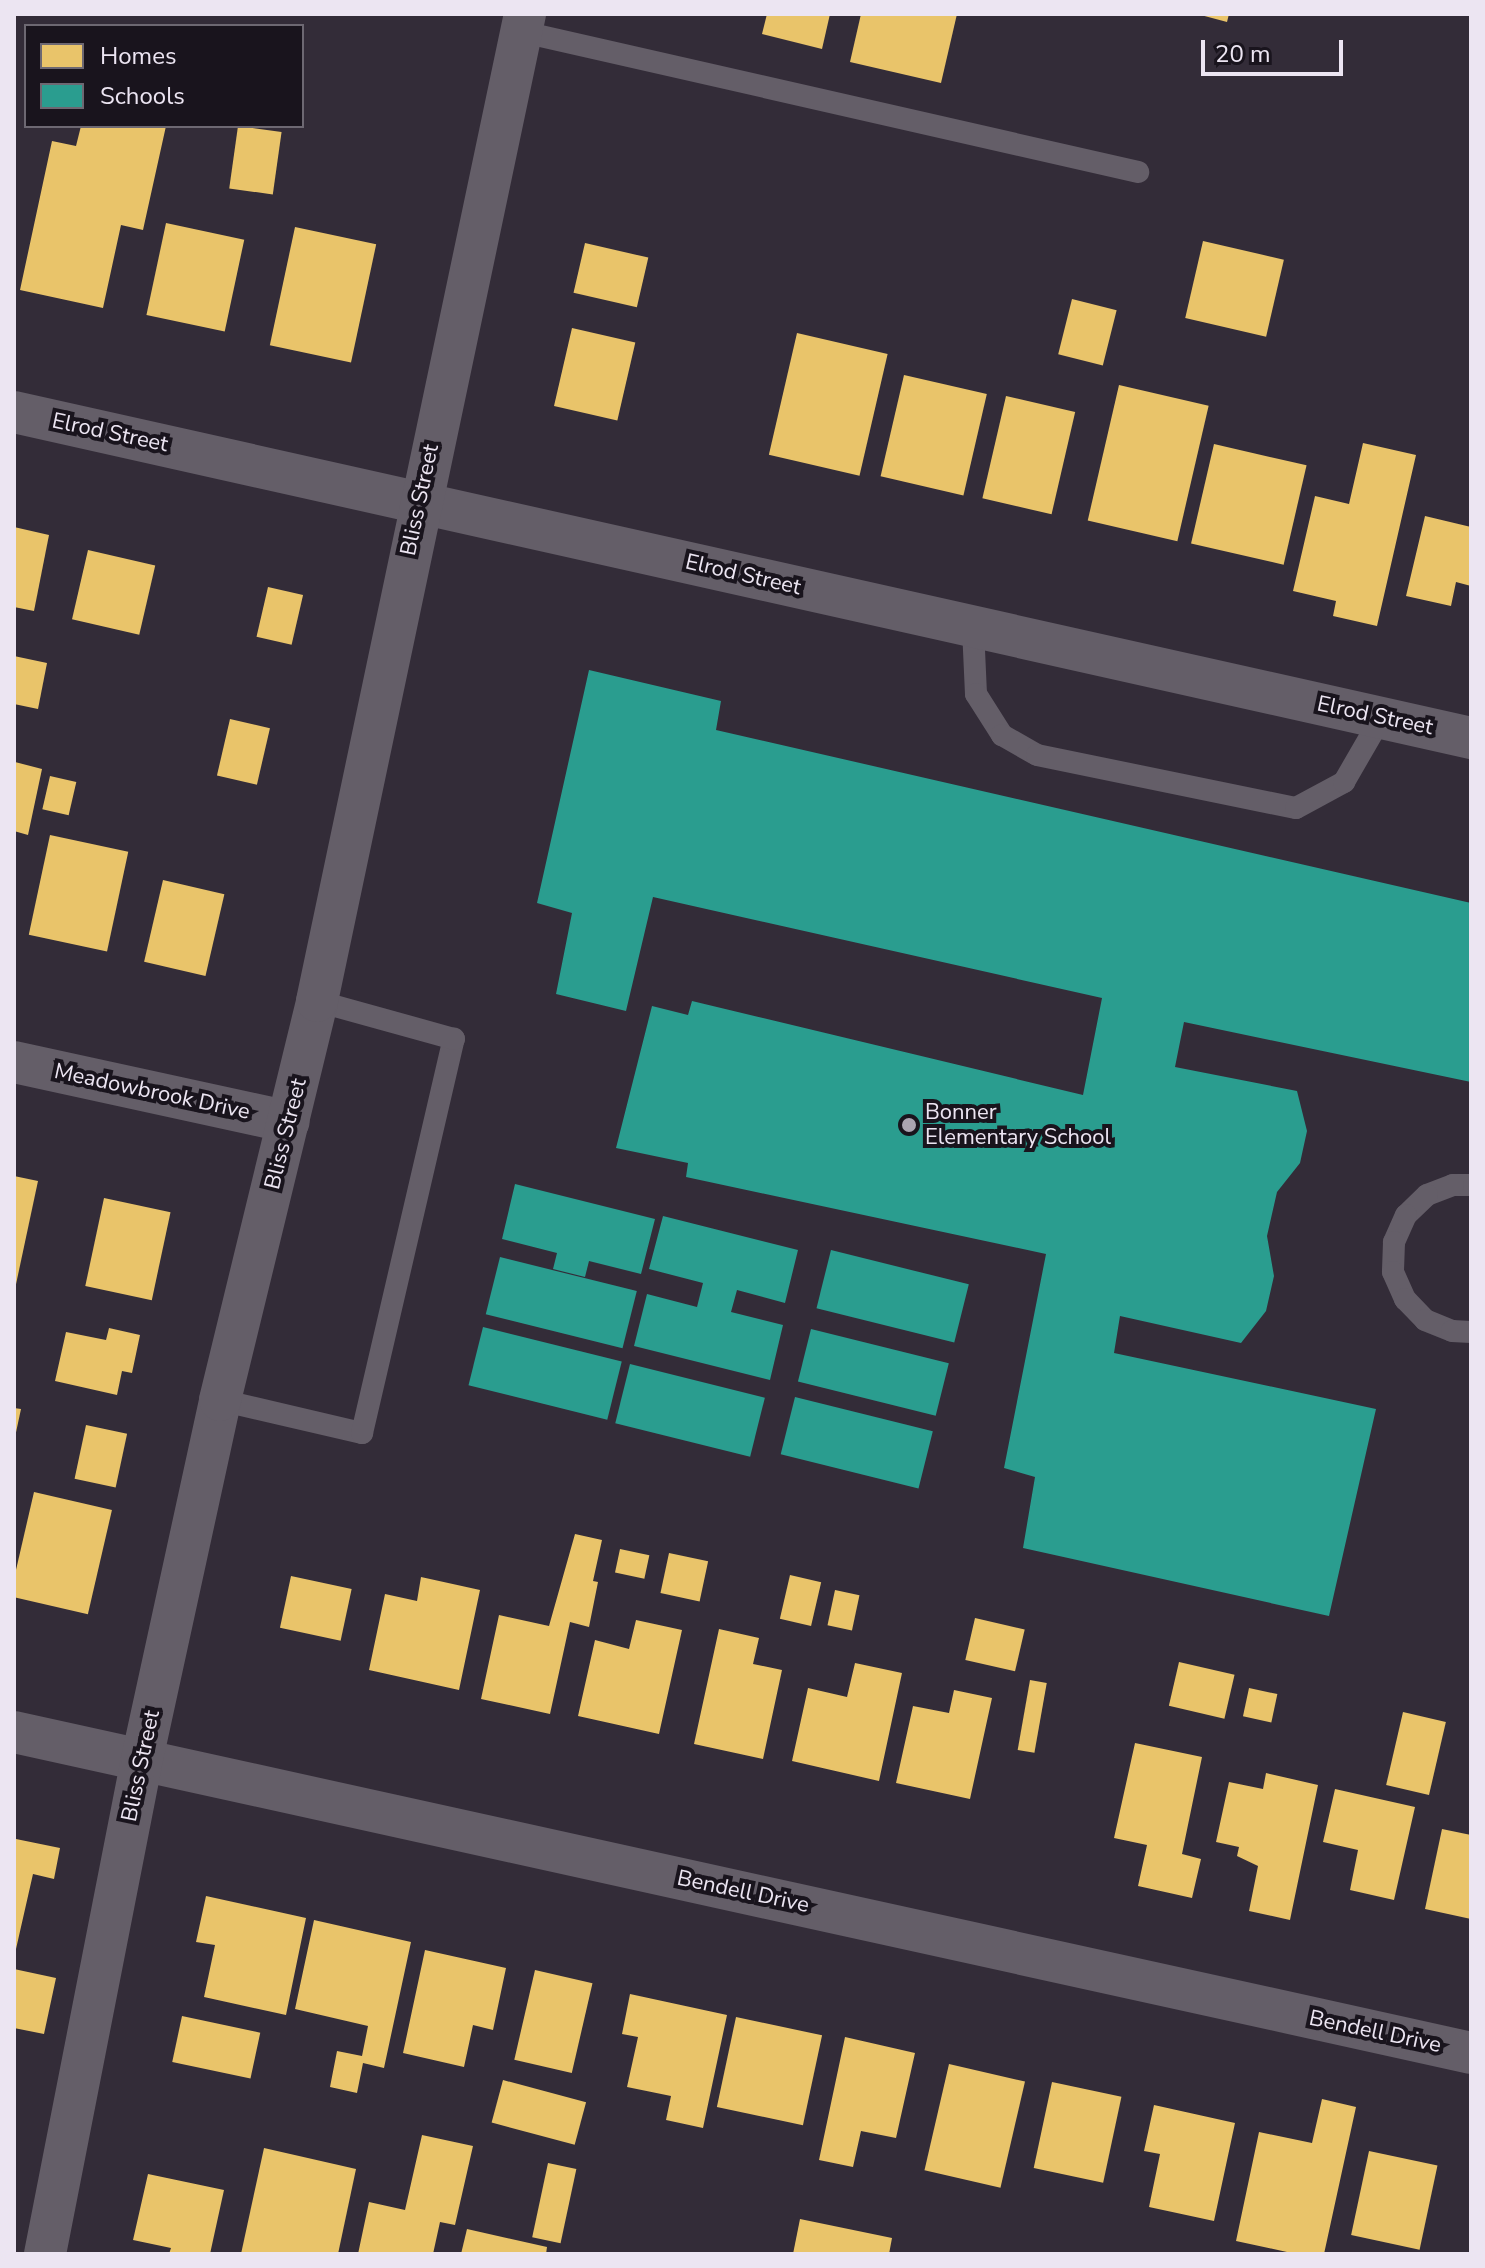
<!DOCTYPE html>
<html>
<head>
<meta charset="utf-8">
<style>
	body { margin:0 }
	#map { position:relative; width:1485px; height:2268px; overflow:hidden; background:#332c38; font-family:"Nunito Sans",sans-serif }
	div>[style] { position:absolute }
	.homes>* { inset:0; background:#e9c46a; transform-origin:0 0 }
	.schools>* { inset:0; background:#2a9d8f; transform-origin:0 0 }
	.lane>* { height:22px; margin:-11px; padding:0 11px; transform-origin:11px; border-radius:11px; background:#645e68 }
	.street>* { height:42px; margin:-21px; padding:0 21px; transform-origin:21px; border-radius:21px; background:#645e68 }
	.dots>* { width:22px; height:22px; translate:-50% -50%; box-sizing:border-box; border:4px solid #19141d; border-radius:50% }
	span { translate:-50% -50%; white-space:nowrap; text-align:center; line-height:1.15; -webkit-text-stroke:8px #19141d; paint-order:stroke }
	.street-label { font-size:22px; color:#ece5f2 }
	.poi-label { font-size:22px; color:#ece5f2 }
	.left { translate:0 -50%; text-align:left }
	.frame { position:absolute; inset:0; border:16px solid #ece5f2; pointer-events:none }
	.legend { position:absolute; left:24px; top:24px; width:280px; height:104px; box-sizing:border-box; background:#19141d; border:2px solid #6d6872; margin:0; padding:10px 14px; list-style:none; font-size:24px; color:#ece5f2 }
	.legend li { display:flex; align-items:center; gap:16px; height:40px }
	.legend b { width:40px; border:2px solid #6d6872 }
	.scale { position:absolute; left:1201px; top:40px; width:142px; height:36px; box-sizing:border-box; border:4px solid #ece5f2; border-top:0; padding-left:10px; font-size:24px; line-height:28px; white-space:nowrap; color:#ece5f2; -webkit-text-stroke:6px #19141d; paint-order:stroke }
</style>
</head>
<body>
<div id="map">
	<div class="homes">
		<div style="clip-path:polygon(767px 14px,830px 14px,822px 49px,762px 34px)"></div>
		<div style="clip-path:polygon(861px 14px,957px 14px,941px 83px,850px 62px)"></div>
		<div style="clip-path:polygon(1197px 14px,1229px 14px,1227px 22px)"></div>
		<div style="clip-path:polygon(81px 126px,166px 126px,143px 230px,121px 225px,103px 308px,20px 290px,52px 141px,76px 146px)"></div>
		<div style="left:238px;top:126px;width:44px;height:63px;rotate:8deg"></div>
		<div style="left:166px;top:223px;width:80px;height:94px;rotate:12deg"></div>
		<div style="left:295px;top:227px;width:83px;height:121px;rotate:12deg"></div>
		<div style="left:1203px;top:241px;width:83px;height:79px;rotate:13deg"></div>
		<div style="left:585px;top:243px;width:65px;height:51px;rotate:13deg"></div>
		<div style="left:1072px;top:299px;width:46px;height:57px;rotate:14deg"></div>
		<div style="left:572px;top:328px;width:65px;height:80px;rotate:13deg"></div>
		<div style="left:797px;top:333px;width:93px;height:125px;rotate:13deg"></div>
		<div style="left:904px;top:375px;width:85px;height:104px;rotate:13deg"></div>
		<div style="left:1119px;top:385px;width:92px;height:139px;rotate:13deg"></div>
		<div style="left:1006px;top:396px;width:71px;height:105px;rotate:13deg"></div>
		<div style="clip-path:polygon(1363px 443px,1416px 455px,1377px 626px,1333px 616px,1336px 601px,1293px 591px,1315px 496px,1349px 504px)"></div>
		<div style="left:1214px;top:444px;width:95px;height:102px;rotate:13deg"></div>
		<div style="clip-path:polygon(1425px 516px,1471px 527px,1471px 586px,1456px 582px,1451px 606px,1406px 596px)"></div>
		<div style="clip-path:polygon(14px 527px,49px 535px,34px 611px,14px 607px)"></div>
		<div style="left:88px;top:550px;width:69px;height:71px;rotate:13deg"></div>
		<div style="left:268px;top:587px;width:36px;height:51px;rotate:13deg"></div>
		<div style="clip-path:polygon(14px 656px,47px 663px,38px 709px,14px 704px)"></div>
		<div style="left:230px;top:719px;width:41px;height:58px;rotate:13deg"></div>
		<div style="clip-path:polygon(15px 762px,42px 769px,28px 835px,14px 831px)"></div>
		<div style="left:50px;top:776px;width:27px;height:34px;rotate:13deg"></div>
		<div style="left:50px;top:835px;width:80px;height:102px;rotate:12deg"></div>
		<div style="left:163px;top:880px;width:63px;height:84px;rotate:13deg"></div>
		<div style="clip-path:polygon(14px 1176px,38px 1181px,15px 1289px,14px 1289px)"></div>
		<div style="left:104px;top:1198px;width:68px;height:90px;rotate:12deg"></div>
		<div style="clip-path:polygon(109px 1328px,140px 1335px,132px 1373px,122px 1371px,117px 1395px,55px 1381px,66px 1332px,106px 1340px)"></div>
		<div style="clip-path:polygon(14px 1408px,21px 1409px,15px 1437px,14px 1437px)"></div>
		<div style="left:86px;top:1425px;width:42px;height:55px;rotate:12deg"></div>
		<div style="left:34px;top:1492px;width:80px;height:107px;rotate:13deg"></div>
		<div style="clip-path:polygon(575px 1534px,602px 1540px,593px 1581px,598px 1582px,589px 1627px,570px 1622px,550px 1714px,481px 1699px,499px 1615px,549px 1626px)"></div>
		<div style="left:620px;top:1549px;width:30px;height:24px;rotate:12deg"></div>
		<div style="left:669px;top:1553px;width:40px;height:41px;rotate:12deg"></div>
		<div style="left:790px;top:1575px;width:32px;height:45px;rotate:13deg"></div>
		<div style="left:291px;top:1576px;width:62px;height:53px;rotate:12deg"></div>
		<div style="clip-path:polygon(421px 1577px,480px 1590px,459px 1690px,369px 1670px,385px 1594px,417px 1601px)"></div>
		<div style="left:835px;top:1590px;width:25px;height:36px;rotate:12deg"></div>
		<div style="left:975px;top:1618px;width:51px;height:43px;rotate:13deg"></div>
		<div style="clip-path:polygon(636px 1620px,682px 1630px,659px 1734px,578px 1716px,595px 1640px,629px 1649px)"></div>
		<div style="clip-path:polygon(719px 1629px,759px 1638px,753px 1664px,782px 1670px,763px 1759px,694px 1744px)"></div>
		<div style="left:1179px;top:1662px;width:57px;height:45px;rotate:13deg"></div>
		<div style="clip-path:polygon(855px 1663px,902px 1673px,879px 1781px,792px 1761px,808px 1688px,847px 1697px)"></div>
		<div style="left:1030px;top:1680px;width:17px;height:71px;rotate:10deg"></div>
		<div style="left:1249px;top:1688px;width:29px;height:29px;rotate:12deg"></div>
		<div style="clip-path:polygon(954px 1690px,992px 1698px,970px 1799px,896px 1783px,913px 1706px,949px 1713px)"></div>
		<div style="left:1403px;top:1712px;width:44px;height:75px;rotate:13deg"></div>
		<div style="clip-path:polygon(1135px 1743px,1202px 1757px,1182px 1854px,1201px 1859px,1192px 1898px,1138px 1886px,1147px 1845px,1114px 1838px)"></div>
		<div style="clip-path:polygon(1266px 1773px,1318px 1785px,1290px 1920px,1249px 1911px,1258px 1866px,1237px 1856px,1239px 1847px,1216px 1842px,1229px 1782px,1263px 1789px)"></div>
		<div style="clip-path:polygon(1335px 1789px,1415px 1807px,1394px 1900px,1350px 1890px,1358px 1850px,1323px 1842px)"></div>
		<div style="clip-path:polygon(1442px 1829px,1471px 1835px,1471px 1919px,1425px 1909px)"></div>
		<div style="clip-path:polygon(16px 1839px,60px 1848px,54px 1879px,33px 1874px,16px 1949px)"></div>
		<div style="clip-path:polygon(206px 1896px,306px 1918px,286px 2015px,204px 1997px,215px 1945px,196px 1942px)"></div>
		<div style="clip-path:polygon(314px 1920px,411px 1942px,384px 2068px,363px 2063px,357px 2093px,330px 2087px,337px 2051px,362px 2056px,368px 2026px,295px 2009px)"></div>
		<div style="clip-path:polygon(425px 1950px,506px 1968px,493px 2030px,473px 2025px,464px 2067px,403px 2053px)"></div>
		<div style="clip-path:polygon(14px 1969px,56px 1978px,44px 2034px,14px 2028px)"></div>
		<div style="left:535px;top:1970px;width:59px;height:92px;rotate:13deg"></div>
		<div style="clip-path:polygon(630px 1994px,727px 2015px,703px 2128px,666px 2120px,671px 2096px,627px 2087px,638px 2037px,622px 2034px)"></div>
		<div style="left:182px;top:2016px;width:80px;height:47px;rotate:12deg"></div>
		<div style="left:736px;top:2017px;width:88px;height:92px;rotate:12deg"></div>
		<div style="clip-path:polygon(845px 2037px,915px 2053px,896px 2138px,861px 2131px,853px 2167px,819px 2160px)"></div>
		<div style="left:949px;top:2064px;width:78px;height:109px;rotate:13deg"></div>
		<div style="left:503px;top:2080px;width:86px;height:44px;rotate:15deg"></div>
		<div style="left:1052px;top:2082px;width:71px;height:88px;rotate:12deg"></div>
		<div style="clip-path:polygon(1322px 2099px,1356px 2107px,1324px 2254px,1296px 2254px,1236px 2241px,1259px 2132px,1312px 2143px)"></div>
		<div style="clip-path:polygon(1154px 2105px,1235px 2123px,1214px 2221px,1149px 2207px,1160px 2154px,1144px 2151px)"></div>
		<div style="clip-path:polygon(422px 2135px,473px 2146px,455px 2225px,440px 2222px,433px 2254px,358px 2254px,369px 2202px,405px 2210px)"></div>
		<div style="clip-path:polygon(264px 2148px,356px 2169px,338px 2254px,241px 2254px)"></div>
		<div style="left:1369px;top:2151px;width:70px;height:86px;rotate:12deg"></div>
		<div style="left:548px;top:2163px;width:29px;height:76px;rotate:12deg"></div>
		<div style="clip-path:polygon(148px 2174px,224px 2190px,210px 2254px,169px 2254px,171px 2248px,133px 2240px)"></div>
		<div style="clip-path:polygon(800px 2219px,892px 2238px,889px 2254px,793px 2254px)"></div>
		<div style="clip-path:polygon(467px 2229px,547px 2247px,546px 2254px,461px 2254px)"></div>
	</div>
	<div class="schools">
		<div style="clip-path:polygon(589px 670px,721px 701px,716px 730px,1471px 903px,1471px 1082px,1184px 1022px,1175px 1067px,1297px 1091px,1307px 1131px,1300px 1163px,1277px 1192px,1267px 1236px,1274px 1276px,1266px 1311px,1241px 1343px,1120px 1316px,1114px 1353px,1376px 1409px,1329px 1616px,1023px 1548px,1035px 1477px,1004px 1468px,1046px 1254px,686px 1177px,688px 1163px,616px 1148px,652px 1006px,688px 1015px,692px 1001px,1083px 1095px,1102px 998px,653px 897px,626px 1011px,556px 994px,572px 913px,537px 903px)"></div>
		<div style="clip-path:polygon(515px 1184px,655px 1219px,641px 1274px,589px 1261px,585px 1277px,553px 1269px,557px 1253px,502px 1239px)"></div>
		<div style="clip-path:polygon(663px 1216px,798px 1250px,785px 1303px,737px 1290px,731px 1312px,783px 1325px,770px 1380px,634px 1346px,647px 1294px,697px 1307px,703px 1283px,649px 1269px)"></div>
		<div style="left:831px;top:1250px;width:142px;height:60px;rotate:14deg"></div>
		<div style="left:500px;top:1257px;width:141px;height:59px;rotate:14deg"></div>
		<div style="left:483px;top:1327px;width:143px;height:60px;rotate:14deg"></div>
		<div style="left:811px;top:1329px;width:142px;height:54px;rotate:14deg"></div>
		<div style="left:630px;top:1364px;width:139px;height:61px;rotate:14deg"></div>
		<div style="left:795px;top:1397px;width:142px;height:59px;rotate:14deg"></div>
	</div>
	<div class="lane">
		<div style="left:523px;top:32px;width:631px;rotate:12.82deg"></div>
		<div style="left:973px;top:628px;width:66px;rotate:87.4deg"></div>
		<div style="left:976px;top:694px;width:49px;rotate:57.6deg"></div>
		<div style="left:1002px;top:735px;width:40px;rotate:29.7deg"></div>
		<div style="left:1037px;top:755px;width:264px;rotate:11.6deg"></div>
		<div style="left:1296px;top:808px;width:55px;rotate:-28.4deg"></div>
		<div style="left:1344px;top:782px;width:74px;rotate:-60deg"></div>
		<div style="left:1471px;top:1185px;width:18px;rotate:180deg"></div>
		<div style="left:1453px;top:1185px;width:28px;rotate:159deg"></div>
		<div style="left:1427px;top:1195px;width:29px;rotate:136deg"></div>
		<div style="left:1406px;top:1215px;width:30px;rotate:114deg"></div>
		<div style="left:1394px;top:1242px;width:30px;rotate:92deg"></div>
		<div style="left:1393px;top:1272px;width:30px;rotate:66deg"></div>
		<div style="left:1405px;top:1299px;width:29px;rotate:46deg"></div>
		<div style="left:1425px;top:1320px;width:29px;rotate:22deg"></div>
		<div style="left:1452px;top:1331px;width:19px;rotate:3deg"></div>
		<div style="left:220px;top:1400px;width:146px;rotate:13.1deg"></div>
		<div style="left:362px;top:1433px;width:405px;rotate:-76.9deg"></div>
		<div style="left:454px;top:1039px;width:142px;rotate:-164.5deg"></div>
	</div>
	<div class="street">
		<div style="left:14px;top:412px;width:1493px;rotate:12.61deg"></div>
		<div style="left:14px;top:1062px;width:281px;rotate:12.3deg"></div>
		<div style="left:14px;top:1732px;width:1492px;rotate:12.42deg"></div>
		<div style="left:45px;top:2254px;width:504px;rotate:-78.91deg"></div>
		<div style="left:142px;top:1759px;width:367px;rotate:-77.7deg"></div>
		<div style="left:220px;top:1400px;width:411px;rotate:-76.3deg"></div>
		<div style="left:317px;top:1001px;width:1009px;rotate:-78.1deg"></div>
	</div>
	<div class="dots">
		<div style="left:909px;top:1125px;background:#aba4b1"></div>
	</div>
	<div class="street-label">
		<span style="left:110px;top:433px;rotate:12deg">Elrod Street</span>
		<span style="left:420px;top:500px;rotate:-78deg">Bliss Street</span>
		<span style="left:743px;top:575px;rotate:13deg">Elrod Street</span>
		<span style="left:1375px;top:716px;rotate:12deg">Elrod Street</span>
		<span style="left:152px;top:1092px;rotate:12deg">Meadowbrook Drive</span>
		<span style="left:286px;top:1134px;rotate:-76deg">Bliss Street</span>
		<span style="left:141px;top:1766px;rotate:-78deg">Bliss Street</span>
		<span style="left:743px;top:1892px;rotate:12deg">Bendell Drive</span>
		<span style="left:1375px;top:2032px;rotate:12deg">Bendell Drive</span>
	</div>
	<div class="poi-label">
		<span class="left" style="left:925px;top:1125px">Bonner<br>Elementary School</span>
	</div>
	<div class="frame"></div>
	<ul class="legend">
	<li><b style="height:22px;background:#e9c46a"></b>Homes</li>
	<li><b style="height:22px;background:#2a9d8f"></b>Schools</li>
	</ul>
	<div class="scale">20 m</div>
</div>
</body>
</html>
